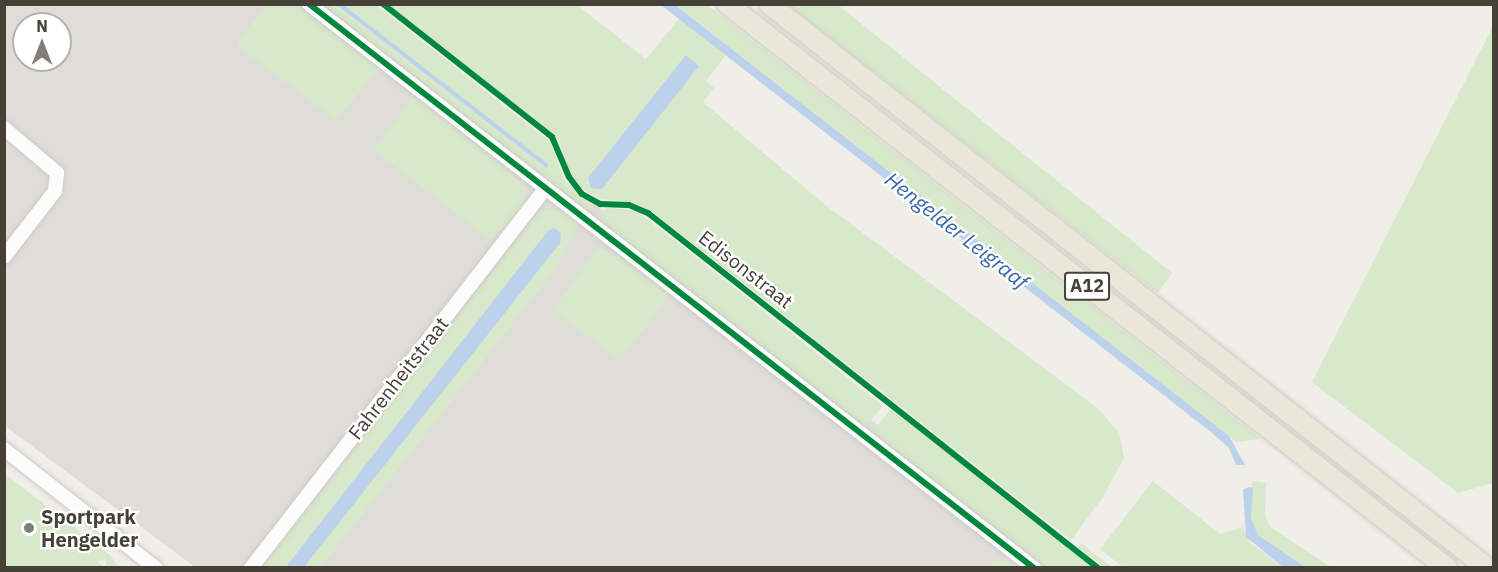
<!DOCTYPE html>
<html>
<head>
<meta charset="utf-8">
<style>
	body { margin:0 }
	#map { position:relative; width:1498px; height:572px; overflow:hidden; background:#efeee9; font-family:"IBM Plex Sans",sans-serif }
	div>[style] { position:absolute }
	.industrial>* { inset:0; background:#dfddd7 }
	.green>* { inset:0; background:#d8e8ca }
	.water>* { inset:0; background:#bcd1eb }
	.stream>* { height:4px; margin:-2px; padding:0 2px; transform-origin:2px; border-radius:2px; background:#bcd1eb }
	.roads { filter:drop-shadow(0 0 2px #cdccc7) drop-shadow(0 0 2px #cdccc7) }
	.minor>* { height:14px; margin:-7px; padding:0 7px; transform-origin:7px; border-radius:7px; background:#fdfcfc }
	.highway>* { height:20px; margin:-10px; padding:0 10px; transform-origin:10px; border-radius:10px; background:#eae7da }
	.cycleway>* { height:6px; margin:-3px; padding:0 3px; transform-origin:3px; border-radius:3px; background:#00873e }
	.dots>* { width:16px; height:16px; translate:-50% -50%; box-sizing:border-box; border:3px solid #fff; border-radius:50% }
	span { translate:-50% -50%; white-space:nowrap; text-align:center; line-height:1.15; -webkit-text-stroke:4.5px #fff; paint-order:stroke }
	.shield-label span { padding:2px 4px; background:#fff; border:2px solid; border-radius:4px; -webkit-text-stroke-width:0 }
	.shield-label { font-size:18px; color:#454136; font-weight:700 }
	.street-label { font-size:20px; color:#454136 }
	.poi-label { font-size:20px; color:#454136; font-weight:700 }
	.left { translate:0 -50%; text-align:left }
	.water-label { font-size:21px; color:#3567aa; font-style:italic }
	.frame { position:absolute; inset:0; border:6px solid #454136; pointer-events:none }
	.north { position:absolute; left:12px; top:12px; width:60px; height:60px; box-sizing:border-box; background:#fff; border:2px solid #b5b3af; border-radius:50%; rotate:0deg; font-size:16px; font-weight:700; line-height:24px; text-align:center; color:#454136 }
	.north::after { content:''; display:block; margin:auto; width:21px; height:27px; background:#807e75; clip-path:polygon(50% 0,100% 100%,50% 72%,0 100%) }
</style>
</head>
<body>
<div id="map">
	<div class="industrial">
		<div style="clip-path:polygon(evenodd,4px 5px,339px 5px,1060px 567px,195px 567px,5px 426px,4px 5px,24px 24px,60px 24px,60px 60px,24px 60px,24px 24px)"></div>
	</div>
	<div class="green">
		<div style="clip-path:polygon(266px 5px,296px 5px,379px 69px,336px 120px,236px 45px)"></div>
		<div style="clip-path:polygon(322px 5px,376px 5px,550px 142px,565px 182px,590px 203px,590px 208px,584px 210px)"></div>
		<div style="clip-path:polygon(388px 5px,577px 5px,646px 59px,679px 19px,726px 55px,706px 81px,714px 88px,703px 102px,824px 204px,1096px 407px,1119px 432px,1124px 458px,1103px 497px,1071px 540px,650px 210px,632px 202px,601px 199px,582px 189px,571px 178px,559px 141px,553px 134px)"></div>
		<div style="clip-path:polygon(675px 5px,707px 5px,1261px 439px,1236px 442px)"></div>
		<div style="clip-path:polygon(788px 5px,838px 5px,1172px 273px,1158px 293px)"></div>
		<div style="clip-path:polygon(1493px 26px,1493px 483px,1458px 493px,1312px 382px)"></div>
		<div style="clip-path:polygon(414px 97px,525px 186px,524px 203px,492px 241px,374px 150px)"></div>
		<div style="clip-path:polygon(550px 208px,565px 212px,579px 223px,554px 271px,321px 567px,304px 567px,560px 243px,548px 231px,286px 567px,261px 568px,538px 214px)"></div>
		<div style="clip-path:polygon(608px 208px,633px 210px,645px 217px,883px 406px,864px 428px,600px 222px,600px 212px)"></div>
		<div style="clip-path:polygon(604px 248px,670px 296px,624px 354px,616px 358px,557px 313px,556px 306px,595px 252px)"></div>
		<div style="clip-path:polygon(891px 409px,1092px 567px,1042px 567px,871px 433px)"></div>
		<div style="clip-path:polygon(4px 473px,111px 556px,118px 567px,107px 567px,105px 559px,96px 561px,104px 567px,5px 567px)"></div>
		<div style="clip-path:polygon(1153px 481px,1220px 534px,1243px 527px,1249px 542px,1283px 567px,1123px 567px,1100px 549px)"></div>
		<div style="clip-path:polygon(1252px 481px,1266px 483px,1265px 516px,1270px 527px,1331px 567px,1305px 567px,1258px 535px,1251px 518px)"></div>
		<div style="clip-path:polygon(1081px 543px,1096px 555px,1112px 567px,1104px 567px,1078px 547px)"></div>
		<div style="clip-path:polygon(1008px 558px,1020px 567px,989px 567px,994px 561px)"></div>
	</div>
	<div class="water">
		<div style="clip-path:polygon(661px 5px,675px 5px,1229px 436px,1245px 465px,1236px 465px,1229px 448px,1211px 432px)"></div>
		<div style="clip-path:polygon(686px 55px,699px 66px,602px 189px,591px 188px,588px 178px)"></div>
		<div style="clip-path:polygon(554px 228px,561px 233px,560px 243px,304px 567px,286px 567px,548px 231px)"></div>
		<div style="clip-path:polygon(1250px 487px,1253px 488px,1251px 518px,1258px 535px,1305px 567px,1283px 567px,1246px 537px,1243px 489px)"></div>
	</div>
	<div class="stream">
		<div style="left:339px;top:4px;width:262px;rotate:37.9deg"></div>
	</div>
	<div class="roads">
		<div class="minor">
			<div style="left:309px;top:4px;width:919px;rotate:37.88deg"></div>
			<div style="left:4px;top:128px;width:70px;rotate:40.3deg"></div>
			<div style="left:57px;top:173px;width:18px;rotate:96deg"></div>
			<div style="left:55px;top:191px;width:83px;rotate:127.7deg"></div>
			<div style="left:4px;top:449px;width:193px;rotate:38.1deg"></div>
			<div style="left:251px;top:568px;width:481px;rotate:-52.2deg"></div>
		</div>
		<div class="highway">
			<div style="left:727px;top:4px;width:915px;rotate:38.07deg"></div>
			<div style="left:769px;top:4px;width:913px;rotate:38.15deg"></div>
		</div>
	</div>
	<div class="cycleway">
		<div style="left:309px;top:4px;width:919px;rotate:37.88deg"></div>
		<div style="left:383px;top:4px;width:215px;rotate:38.2deg"></div>
		<div style="left:552px;top:137px;width:43px;rotate:67deg"></div>
		<div style="left:569px;top:177px;width:21px;rotate:53deg"></div>
		<div style="left:582px;top:194px;width:21px;rotate:29deg"></div>
		<div style="left:600px;top:204px;width:29px;rotate:2deg"></div>
		<div style="left:629px;top:205px;width:21px;rotate:23deg"></div>
		<div style="left:648px;top:213px;width:573px;rotate:38.27deg"></div>
	</div>
	<div class="dots">
		<div style="left:29px;top:528px;background:#807e75"></div>
	</div>
	<div class="shield-label">
		<span style="left:1087px;top:286px">A12</span>
	</div>
	<div class="street-label">
		<span style="left:746px;top:269px;rotate:38deg">Edisonstraat</span>
		<span style="left:398px;top:378px;rotate:-52deg">Fahrenheitstraat</span>
	</div>
	<div class="poi-label">
		<span class="left" style="left:41px;top:528px">Sportpark<br>Hengelder</span>
	</div>
	<div class="water-label">
		<span style="left:957px;top:230px;rotate:38deg">Hengelder Leigraaf</span>
	</div>
	<div class="frame"></div>
	<div class="north">N</div>
</div>
</body>
</html>
